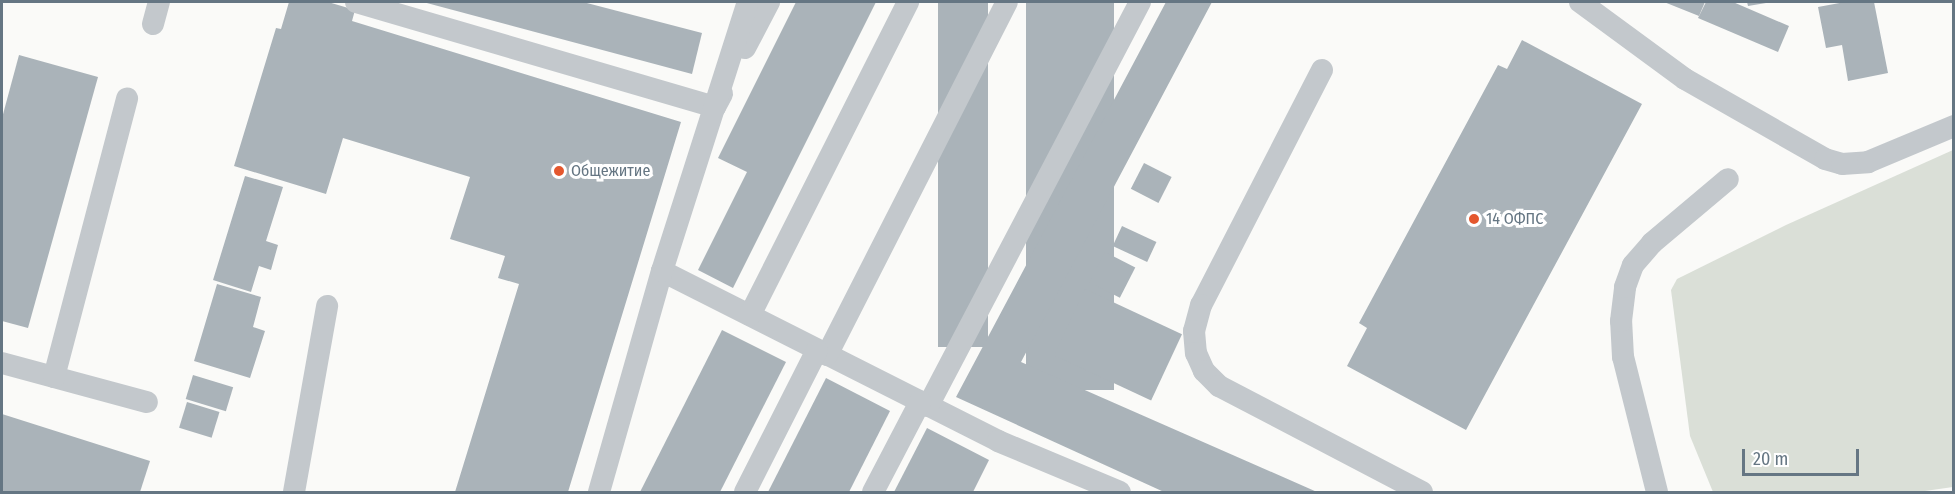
<!DOCTYPE html>
<html>
<head>
<meta charset="utf-8">
<style>
	body { margin:0 }
	#map { position:relative; width:1955px; height:494px; overflow:hidden; background:#fafaf8; font-family:"Fira Sans Condensed",sans-serif }
	div>[style] { position:absolute }
	.green>* { inset:0; background:#dadfd7 }
	.building>* { inset:0; background:#aab3b9; transform-origin:0 0 }
	.service>* { height:22px; margin:-11px; padding:0 11px; transform-origin:11px; border-radius:11px; background:#c3c8cc }
	.dots>* { width:16px; height:16px; translate:-50% -50%; box-sizing:border-box; border:3px solid #fff; border-radius:50% }
	span { translate:-50% -50%; white-space:nowrap; text-align:center; line-height:1.15; -webkit-text-stroke:6px #fff; paint-order:stroke }
	.poi-label { font-size:16px; color:#657683 }
	.left { translate:0 -50%; text-align:left }
	.frame { position:absolute; inset:0; border:3px solid #657683; pointer-events:none }
	.scale { position:absolute; left:1742px; top:449px; width:117px; height:27px; box-sizing:border-box; border:3px solid #657683; border-top:0; padding-left:8px; font-size:18px; line-height:21px; white-space:nowrap; color:#657683; -webkit-text-stroke:4px #fff; paint-order:stroke }
</style>
</head>
<body>
<div id="map">
	<div class="green">
		<div style="clip-path:polygon(1953px 150px,1953px 487px,1918px 492px,1713px 492px,1690px 436px,1671px 290px,1677px 279px,1786px 225px)"></div>
	</div>
	<div class="building">
		<div style="clip-path:polygon(289px 2px,328px 2px,355px 10px,352px 21px,681px 122px,568px 492px,455px 492px,519px 284px,498px 278px,505px 256px,450px 239px,470px 177px,343px 138px,326px 194px,234px 166px,276px 28px,281px 29px)"></div>
		<div style="clip-path:polygon(423px 2px,583px 2px,702px 33px,692px 74px)"></div>
		<div style="clip-path:polygon(796px 2px,876px 2px,733px 288px,698px 270px,747px 172px,718px 158px)"></div>
		<div style="left:938px;top:2px;width:50px;height:345px"></div>
		<div style="left:1026px;top:2px;width:88px;height:388px"></div>
		<div style="clip-path:polygon(1166px 2px,1212px 2px,1021px 362px,1317px 492px,1164px 492px,956px 397px)"></div>
		<div style="clip-path:polygon(1664px 2px,1705px 2px,1699px 16px)"></div>
		<div style="clip-path:polygon(1706px 2px,1733px 2px,1789px 26px,1778px 52px,1698px 18px)"></div>
		<div style="clip-path:polygon(1747px 2px,1766px 2px,1766px 3px,1748px 6px)"></div>
		<div style="clip-path:polygon(1845px 2px,1874px 2px,1888px 73px,1848px 81px,1842px 45px,1826px 48px,1818px 7px)"></div>
		<div style="clip-path:polygon(1522px 40px,1642px 104px,1466px 430px,1347px 366px,1367px 328px,1359px 323px,1498px 65px,1507px 69px)"></div>
		<div style="clip-path:polygon(19px 55px,98px 77px,28px 328px,2px 321px,2px 118px)"></div>
		<div style="left:1144px;top:163px;width:31px;height:29px;rotate:27deg"></div>
		<div style="clip-path:polygon(245px 176px,283px 187px,266px 241px,278px 245px,271px 270px,259px 266px,251px 292px,213px 280px)"></div>
		<div style="left:1122px;top:226px;width:38px;height:22px;rotate:25deg"></div>
		<div style="left:1105px;top:252px;width:34px;height:34px;rotate:27deg"></div>
		<div style="clip-path:polygon(217px 284px,261px 297px,253px 327px,265px 331px,250px 378px,194px 361px)"></div>
		<div style="left:1085px;top:289px;width:107px;height:73px;rotate:25deg"></div>
		<div style="clip-path:polygon(722px 330px,786px 362px,720px 492px,640px 492px)"></div>
		<div style="left:193px;top:375px;width:42px;height:25px;rotate:17deg"></div>
		<div style="clip-path:polygon(826px 378px,890px 411px,849px 492px,768px 492px)"></div>
		<div style="left:187px;top:402px;width:34px;height:27px;rotate:17deg"></div>
		<div style="clip-path:polygon(2px 414px,150px 461px,140px 492px,2px 492px)"></div>
		<div style="clip-path:polygon(927px 428px,989px 460px,973px 492px,894px 492px)"></div>
	</div>
	<div class="service">
		<div style="left:356px;top:2px;width:374px;rotate:16.3deg"></div>
		<div style="left:715px;top:107px;width:15px;rotate:-62deg"></div>
		<div style="left:1580px;top:2px;width:130px;rotate:36.3deg"></div>
		<div style="left:1685px;top:79px;width:161px;rotate:29.7deg"></div>
		<div style="left:1825px;top:159px;width:18px;rotate:16deg"></div>
		<div style="left:1842px;top:164px;width:26px;rotate:-4deg"></div>
		<div style="left:1868px;top:162px;width:93px;rotate:-22.7deg"></div>
		<div style="left:153px;top:24px;width:23px;rotate:-75deg"></div>
		<div style="left:745px;top:48px;width:52px;rotate:-62.4deg"></div>
		<div style="left:1322px;top:70px;width:264px;rotate:117.2deg"></div>
		<div style="left:1201px;top:305px;width:27px;rotate:105deg"></div>
		<div style="left:1194px;top:331px;width:22px;rotate:85deg"></div>
		<div style="left:1196px;top:353px;width:20px;rotate:66deg"></div>
		<div style="left:1204px;top:371px;width:21px;rotate:45deg"></div>
		<div style="left:1219px;top:386px;width:229px;rotate:27.6deg"></div>
		<div style="left:662px;top:271px;width:377px;rotate:26.8deg"></div>
		<div style="left:998px;top:441px;width:132px;rotate:22.7deg"></div>
		<div style="left:750px;top:315px;width:351px;rotate:-63.2deg"></div>
		<div style="left:827px;top:355px;width:396px;rotate:-63deg"></div>
		<div style="left:2px;top:363px;width:150px;rotate:15.1deg"></div>
		<div style="left:54px;top:377px;width:288px;rotate:-75.3deg"></div>
		<div style="left:928px;top:406px;width:456px;rotate:-62.3deg"></div>
		<div style="left:294px;top:492px;width:189px;rotate:-79.9deg"></div>
		<div style="left:599px;top:492px;width:230px;rotate:-74.1deg"></div>
		<div style="left:662px;top:271px;width:282px;rotate:-72.3deg"></div>
		<div style="left:745px;top:492px;width:159px;rotate:-63.1deg"></div>
		<div style="left:873px;top:492px;width:102px;rotate:-62.4deg"></div>
		<div style="left:1657px;top:492px;width:139px;rotate:-104.1deg"></div>
		<div style="left:1623px;top:357px;width:36px;rotate:-93deg"></div>
		<div style="left:1621px;top:321px;width:34px;rotate:-83deg"></div>
		<div style="left:1625px;top:287px;width:23px;rotate:-70deg"></div>
		<div style="left:1633px;top:265px;width:29px;rotate:-49deg"></div>
		<div style="left:1652px;top:243px;width:99px;rotate:-40.1deg"></div>
	</div>
	<div class="dots">
		<div style="left:559px;top:171px;background:#e4572e"></div>
		<div style="left:1474px;top:219px;background:#e4572e"></div>
	</div>
	<div class="poi-label">
		<span class="left" style="left:571px;top:171px">Общежитие</span>
		<span class="left" style="left:1486px;top:219px">14 ОФПС</span>
	</div>
	<div class="frame"></div>
	<div class="scale">20 m</div>
</div>
</body>
</html>
